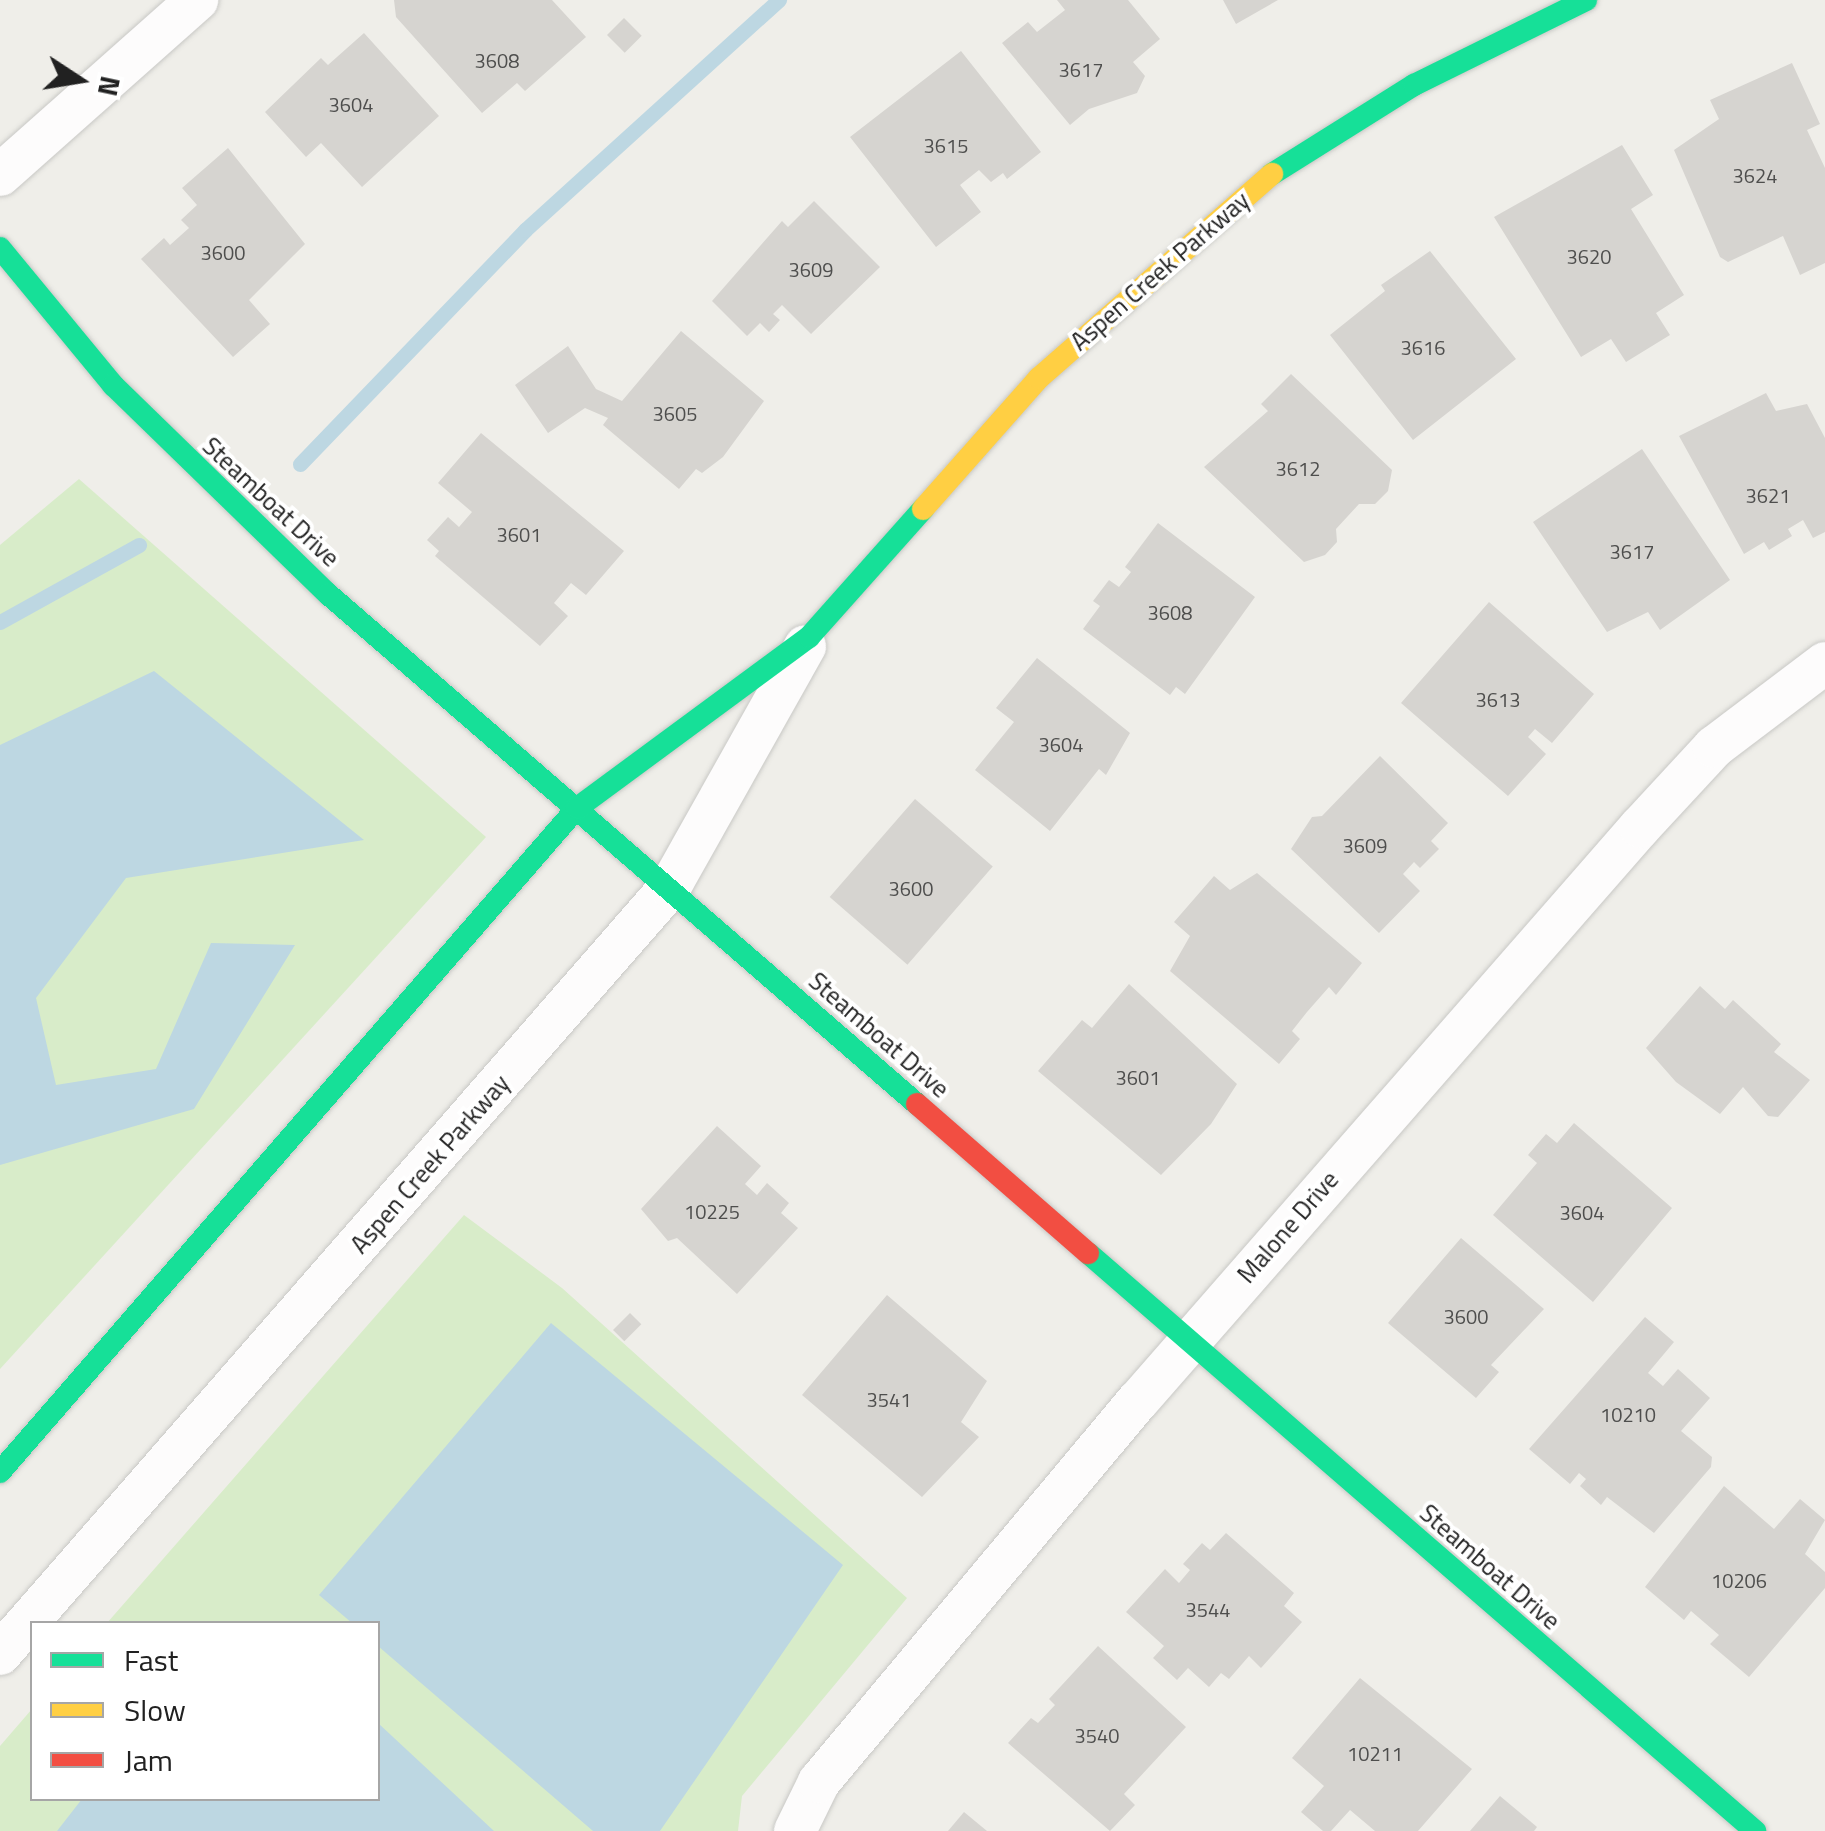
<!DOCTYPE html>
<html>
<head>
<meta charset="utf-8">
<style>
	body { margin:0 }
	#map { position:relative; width:1825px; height:1831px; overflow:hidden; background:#efeee9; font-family:"Titillium Web",sans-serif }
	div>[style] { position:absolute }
	.grass>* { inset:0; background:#d8ecc9 }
	.water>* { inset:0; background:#bdd7e2 }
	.stream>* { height:15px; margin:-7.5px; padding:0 7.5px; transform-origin:7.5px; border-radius:7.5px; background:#bdd7e2 }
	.building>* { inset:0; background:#d6d4d0; transform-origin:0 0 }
	.roads { filter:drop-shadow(0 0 2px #c8c8c5) drop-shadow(0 0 2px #c8c8c5) }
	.street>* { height:42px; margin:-21px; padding:0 21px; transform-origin:21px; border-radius:21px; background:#fdfcfc }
	.fast>* { height:22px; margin:-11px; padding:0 11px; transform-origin:11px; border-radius:11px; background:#16e098 }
	.slow>* { height:22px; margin:-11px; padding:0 11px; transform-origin:11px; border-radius:11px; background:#ffcf43 }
	.jam>* { height:22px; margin:-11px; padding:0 11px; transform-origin:11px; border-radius:11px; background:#f24e42 }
	span { translate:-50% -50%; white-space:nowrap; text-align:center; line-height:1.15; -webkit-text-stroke:8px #fff; paint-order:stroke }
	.number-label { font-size:20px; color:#4e4e4d }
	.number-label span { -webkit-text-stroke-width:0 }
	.street-label { font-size:25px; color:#212121 }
	.legend { position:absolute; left:30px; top:1621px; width:350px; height:180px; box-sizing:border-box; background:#fff; border:2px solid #a6a6a6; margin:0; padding:12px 18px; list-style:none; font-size:30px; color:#212121 }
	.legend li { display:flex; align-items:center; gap:20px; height:50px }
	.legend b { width:50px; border:2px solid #a6a6a6 }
	.north { position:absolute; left:30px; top:30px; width:100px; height:100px; -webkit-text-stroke:8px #fff; paint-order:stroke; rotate:102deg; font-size:28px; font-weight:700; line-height:40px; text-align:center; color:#212121 }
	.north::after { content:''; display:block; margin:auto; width:35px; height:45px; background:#212121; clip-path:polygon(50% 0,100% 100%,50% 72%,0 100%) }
</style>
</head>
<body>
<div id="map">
	<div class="grass">
		<div style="clip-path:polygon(79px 479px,486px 837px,0 1369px,0 545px)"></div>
		<div style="clip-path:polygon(464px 1215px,562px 1288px,907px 1598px,742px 1796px,738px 1831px,0 1831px,0 1746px,32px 1709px,32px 1798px,378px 1798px,378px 1624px,107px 1623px)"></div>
	</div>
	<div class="water">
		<div style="clip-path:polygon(154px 671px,364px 840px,126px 878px,36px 998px,56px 1085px,156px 1069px,211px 943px,295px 945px,194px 1109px,0 1165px,0 745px)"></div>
		<div style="clip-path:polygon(551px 1323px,843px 1565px,660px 1831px,593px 1831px,378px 1646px,378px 1624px,352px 1623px,319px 1595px)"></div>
		<div style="clip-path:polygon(378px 1723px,494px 1831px,57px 1831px,82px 1799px,378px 1798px)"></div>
	</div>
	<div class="stream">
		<div style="left:300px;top:464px;width:325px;rotate:-46.1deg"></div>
		<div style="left:525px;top:230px;width:343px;rotate:-42.2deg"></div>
		<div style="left:0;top:622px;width:159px;rotate:-29deg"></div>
	</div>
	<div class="building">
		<div style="clip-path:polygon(394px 0,552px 0,586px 37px,525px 91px,517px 83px,482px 113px,396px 17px)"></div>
		<div style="clip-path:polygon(1057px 0,1128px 0,1160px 39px,1133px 62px,1145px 76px,1137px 93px,1089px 109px,1070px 125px,1002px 43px,1028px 22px,1037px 32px,1065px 10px)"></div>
		<div style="clip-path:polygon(1223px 0,1278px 0,1236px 24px)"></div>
		<div style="left:624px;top:18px;width:25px;height:24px;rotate:45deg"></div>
		<div style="clip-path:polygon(364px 33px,439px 116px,362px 187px,321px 143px,306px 157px,265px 112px,321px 58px,328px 65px)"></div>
		<div style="clip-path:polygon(961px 51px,1041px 152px,1007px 179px,1003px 173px,991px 182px,979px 170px,960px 185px,981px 212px,936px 247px,850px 137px)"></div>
		<div style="clip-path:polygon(1792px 63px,1820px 124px,1807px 130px,1825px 168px,1825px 263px,1800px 275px,1783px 236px,1728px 262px,1720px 257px,1674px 150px,1719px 119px,1710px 100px)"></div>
		<div style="clip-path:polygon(1622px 145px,1653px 195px,1631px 209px,1684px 295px,1656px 313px,1670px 335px,1626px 362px,1611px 339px,1581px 357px,1494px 217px)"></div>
		<div style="clip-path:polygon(228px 148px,305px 244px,249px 300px,270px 324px,233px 357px,141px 259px,164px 238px,170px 245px,189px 228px,181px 220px,197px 205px,182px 188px)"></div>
		<div style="clip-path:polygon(814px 201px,880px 267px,811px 334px,782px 305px,773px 314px,780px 320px,769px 332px,760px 323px,747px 336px,712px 301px,782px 221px,788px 227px)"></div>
		<div style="clip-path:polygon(1430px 251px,1516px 359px,1413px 440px,1330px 335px,1385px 291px,1381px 285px)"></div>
		<div style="clip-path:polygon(681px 331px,764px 401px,723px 457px,702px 473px,696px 469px,679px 489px,603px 425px,608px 418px,585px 408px,548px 433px,515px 385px,568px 346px,596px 389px,622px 401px)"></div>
		<div style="clip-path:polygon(1291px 374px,1392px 470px,1388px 491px,1375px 504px,1359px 504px,1336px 529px,1337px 542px,1325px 555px,1304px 562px,1204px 467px,1268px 411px,1261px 404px)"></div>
		<div style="clip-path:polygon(1766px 393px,1776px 411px,1807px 404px,1825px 438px,1825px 532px,1813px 538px,1803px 520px,1788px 529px,1792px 536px,1769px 550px,1764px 542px,1744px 554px,1679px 436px)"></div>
		<div style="clip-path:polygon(481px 433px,624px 551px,586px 595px,571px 583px,554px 603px,568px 616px,540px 646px,435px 556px,439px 551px,427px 540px,448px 517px,459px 527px,472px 512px,438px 483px)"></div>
		<div style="clip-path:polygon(1642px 449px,1730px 580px,1660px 630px,1648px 612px,1607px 632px,1533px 522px)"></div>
		<div style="clip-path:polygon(1158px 523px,1255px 597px,1185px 694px,1176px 687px,1170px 695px,1083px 629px,1100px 606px,1093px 601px,1109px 580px,1119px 587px,1131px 572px,1125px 567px)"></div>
		<div style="clip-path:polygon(1489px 602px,1594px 694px,1552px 743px,1535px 729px,1528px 737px,1546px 754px,1508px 796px,1401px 703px)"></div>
		<div style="clip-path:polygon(1037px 658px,1130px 733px,1106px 775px,1099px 769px,1050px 831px,975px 770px,1014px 722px,996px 708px)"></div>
		<div style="clip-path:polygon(1380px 756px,1448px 823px,1431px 841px,1439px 849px,1420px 868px,1414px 862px,1403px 874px,1420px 891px,1379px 933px,1291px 849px,1312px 817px,1322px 816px)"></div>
		<div style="left:915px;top:799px;width:103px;height:130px;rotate:41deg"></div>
		<div style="clip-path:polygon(1257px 873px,1362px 963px,1336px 995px,1329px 987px,1307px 1012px,1292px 1031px,1300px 1039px,1279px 1064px,1170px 971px,1190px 936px,1174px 922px,1214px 876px,1230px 890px)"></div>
		<div style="clip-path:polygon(1129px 984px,1237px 1084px,1211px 1124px,1161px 1175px,1038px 1071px,1082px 1020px,1092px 1028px)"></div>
		<div style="clip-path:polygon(1700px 986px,1725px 1009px,1733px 1000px,1781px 1044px,1774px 1052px,1810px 1080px,1778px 1117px,1768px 1116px,1743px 1087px,1720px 1114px,1676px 1082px,1646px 1048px)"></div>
		<div style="clip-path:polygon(1574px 1123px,1672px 1208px,1593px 1302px,1493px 1215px,1537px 1163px,1528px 1155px,1546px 1134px,1557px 1143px)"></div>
		<div style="clip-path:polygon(717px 1126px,761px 1166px,745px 1184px,757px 1195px,767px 1183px,789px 1203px,781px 1213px,798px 1228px,737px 1294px,677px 1238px,668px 1241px,641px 1209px)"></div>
		<div style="clip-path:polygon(1461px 1238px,1544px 1309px,1491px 1365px,1499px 1372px,1476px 1398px,1388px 1323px)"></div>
		<div style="clip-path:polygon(887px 1295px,987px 1381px,961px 1422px,979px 1437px,922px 1497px,802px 1395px)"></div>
		<div style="left:630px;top:1313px;width:16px;height:24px;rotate:45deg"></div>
		<div style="clip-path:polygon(1645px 1317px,1674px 1342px,1648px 1373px,1663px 1386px,1678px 1369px,1710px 1398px,1681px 1431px,1712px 1457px,1711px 1467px,1654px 1533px,1607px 1497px,1601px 1505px,1580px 1486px,1586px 1479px,1579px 1473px,1570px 1484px,1529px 1449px)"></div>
		<div style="clip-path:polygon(1724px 1486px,1774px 1529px,1800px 1499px,1825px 1520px,1805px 1554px,1825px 1572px,1825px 1588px,1749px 1677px,1710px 1644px,1719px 1635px,1691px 1611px,1684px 1620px,1645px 1587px)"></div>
		<div style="clip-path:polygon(1226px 1533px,1294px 1593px,1284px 1606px,1302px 1622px,1261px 1668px,1249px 1656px,1229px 1679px,1221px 1673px,1209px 1687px,1188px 1668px,1177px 1680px,1153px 1658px,1164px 1646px,1126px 1612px,1165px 1569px,1179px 1583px,1190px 1570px,1183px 1564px,1202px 1543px,1210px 1550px)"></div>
		<div style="clip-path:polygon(1098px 1646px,1186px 1727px,1124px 1794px,1135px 1805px,1110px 1831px,1008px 1743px,1031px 1718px,1038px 1723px,1055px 1705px,1049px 1699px)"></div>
		<div style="clip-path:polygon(1360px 1678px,1472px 1769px,1418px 1831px,1375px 1831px,1350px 1810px,1331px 1831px,1323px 1831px,1301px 1812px,1324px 1786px,1292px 1758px)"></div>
		<div style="clip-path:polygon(1500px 1796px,1537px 1827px,1534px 1831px,1470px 1831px)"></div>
		<div style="clip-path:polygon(964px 1812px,987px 1831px,948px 1831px)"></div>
	</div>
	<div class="roads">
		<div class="street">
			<div style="left:0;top:175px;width:264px;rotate:-41.6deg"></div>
			<div style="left:0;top:1654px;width:1018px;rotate:-48.86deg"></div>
			<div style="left:670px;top:887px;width:276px;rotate:-60.7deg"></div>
			<div style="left:795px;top:1831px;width:55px;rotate:-63.9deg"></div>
			<div style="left:819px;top:1782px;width:497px;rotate:-50.1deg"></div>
			<div style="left:1138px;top:1401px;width:763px;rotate:-48.83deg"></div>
			<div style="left:1640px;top:827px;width:109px;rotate:-47.2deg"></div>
			<div style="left:1714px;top:747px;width:139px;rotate:-37.1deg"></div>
		</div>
		<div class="fast">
			<div style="left:1272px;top:174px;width:168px;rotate:-32.1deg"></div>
			<div style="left:1414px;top:85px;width:192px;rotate:-26.3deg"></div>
			<div style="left:0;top:248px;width:178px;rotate:50.5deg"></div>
			<div style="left:113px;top:385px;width:300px;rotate:44.2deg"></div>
			<div style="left:328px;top:594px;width:779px;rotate:40.89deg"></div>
			<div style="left:1088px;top:1253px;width:883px;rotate:40.91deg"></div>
			<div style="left:0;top:1472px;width:880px;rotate:-49.01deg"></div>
			<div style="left:577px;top:808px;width:288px;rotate:-36.4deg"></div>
			<div style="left:809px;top:637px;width:171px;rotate:-48.3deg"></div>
		</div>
		<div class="slow">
			<div style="left:923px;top:509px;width:175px;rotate:-48.5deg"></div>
			<div style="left:1039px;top:378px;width:310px;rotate:-41.2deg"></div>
		</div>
		<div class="jam">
			<div style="left:917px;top:1104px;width:227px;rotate:41.1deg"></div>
		</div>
	</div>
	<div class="number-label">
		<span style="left:497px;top:60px">3608</span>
		<span style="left:1081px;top:69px">3617</span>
		<span style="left:351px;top:104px">3604</span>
		<span style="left:946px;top:145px">3615</span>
		<span style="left:1755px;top:175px">3624</span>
		<span style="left:223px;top:252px">3600</span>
		<span style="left:1589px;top:256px">3620</span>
		<span style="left:811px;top:269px">3609</span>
		<span style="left:1423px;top:347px">3616</span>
		<span style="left:675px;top:413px">3605</span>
		<span style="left:1298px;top:468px">3612</span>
		<span style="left:1768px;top:495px">3621</span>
		<span style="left:519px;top:534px">3601</span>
		<span style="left:1632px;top:551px">3617</span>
		<span style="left:1170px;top:612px">3608</span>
		<span style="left:1498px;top:699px">3613</span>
		<span style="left:1061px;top:744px">3604</span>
		<span style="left:1365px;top:845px">3609</span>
		<span style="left:911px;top:888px">3600</span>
		<span style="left:1138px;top:1077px">3601</span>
		<span style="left:712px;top:1211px">10225</span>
		<span style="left:1582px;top:1212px">3604</span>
		<span style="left:1466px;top:1316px">3600</span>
		<span style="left:889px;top:1399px">3541</span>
		<span style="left:1628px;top:1414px">10210</span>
		<span style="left:1739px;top:1580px">10206</span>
		<span style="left:1208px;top:1609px">3544</span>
		<span style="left:1097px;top:1735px">3540</span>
		<span style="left:1375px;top:1753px">10211</span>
	</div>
	<div class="street-label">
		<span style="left:1160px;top:271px;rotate:-41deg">Aspen Creek Parkway</span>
		<span style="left:271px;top:502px;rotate:43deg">Steamboat Drive</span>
		<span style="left:879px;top:1035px;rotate:41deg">Steamboat Drive</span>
		<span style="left:430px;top:1164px;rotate:-49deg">Aspen Creek Parkway</span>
		<span style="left:1288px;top:1227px;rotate:-49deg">Malone Drive</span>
		<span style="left:1490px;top:1567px;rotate:41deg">Steamboat Drive</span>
	</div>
	<ul class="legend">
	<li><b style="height:12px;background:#16e098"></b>Fast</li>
	<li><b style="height:12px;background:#ffcf43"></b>Slow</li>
	<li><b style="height:12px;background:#f24e42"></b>Jam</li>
	</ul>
	<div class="north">N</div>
</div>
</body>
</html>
